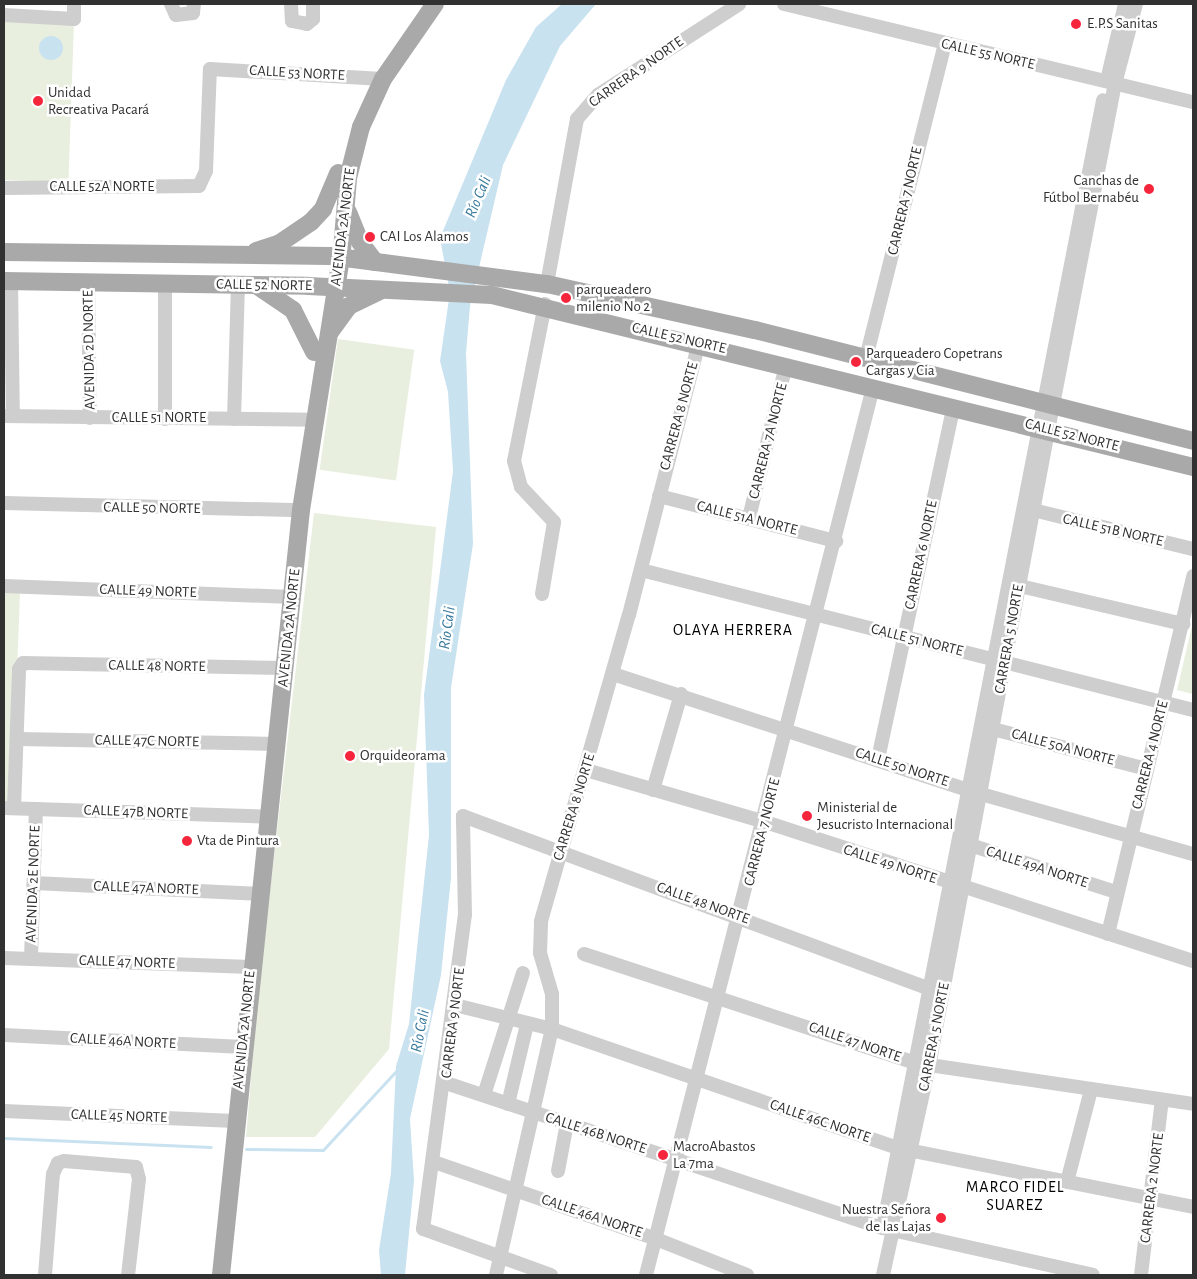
<!DOCTYPE html>
<html>
<head>
<meta charset="utf-8">
<style>
	body { margin:0 }
	#map { position:relative; width:1197px; height:1279px; overflow:hidden; background:#fff; font-family:"Alegreya Sans",sans-serif }
	div>[style] { position:absolute }
	.green>* { inset:0; background:#e8efde; transform-origin:0 0 }
	.water>* { inset:0; background:#c9e2f0 }
	.round { border-radius:50% }
	.stream>* { height:3px; margin:-1.5px; padding:0 1.5px; transform-origin:1.5px; border-radius:1.5px; background:#c9e2f0 }
	.minor>* { height:14px; margin:-7px; padding:0 7px; transform-origin:7px; border-radius:7px; background:#cecece }
	.major>* { height:18px; margin:-9px; padding:0 9px; transform-origin:9px; border-radius:9px; background:#a9a9a9 }
	.dots>* { width:14px; height:14px; translate:-50% -50%; box-sizing:border-box; border:2px solid #fff; border-radius:50% }
	span { translate:-50% -50%; white-space:nowrap; text-align:center; line-height:1.15; -webkit-text-stroke:5px #fff; paint-order:stroke }
	.poi-label { font-size:15px; color:#313131 }
	.left { translate:0 -50%; text-align:left }
	.right { translate:-100% -50%; text-align:right }
	.street-label { font-size:15px; color:#313131 }
	.water-label { font-size:16px; color:#36789c; font-style:italic }
	.neighbourhood-label { font-size:16px; color:#000; letter-spacing:1px }
	.frame { position:absolute; inset:0; border:5px solid #313131; pointer-events:none }
</style>
</head>
<body>
<div id="map">
	<div class="green">
		<div style="left:4px;top:21px;width:70px;height:159px;rotate:2deg"></div>
		<div style="left:338px;top:339px;width:77px;height:132px;rotate:8deg"></div>
		<div style="clip-path:polygon(314px 513px,436px 527px,389px 1049px,315px 1137px,246px 1137px,259px 985px)"></div>
		<div style="clip-path:polygon(4px 590px,20px 591px,12px 806px,4px 806px)"></div>
		<div style="clip-path:polygon(1193px 622px,1193px 694px,1177px 690px)"></div>
	</div>
	<div class="water">
		<div style="clip-path:polygon(562px 4px,596px 4px,560px 46px,503px 165px,470px 306px,466px 353px,473px 544px,451px 688px,451px 878px,441px 975px,410px 1119px,414px 1181px,405px 1275px,381px 1275px,379px 1250px,391px 1173px,396px 1066px,409px 1024px,429px 835px,424px 695px,453px 471px,448px 392px,440px 361px,450px 292px,440px 238px,506px 80px,536px 27px)"></div>
		<div class="round" style="left:39px;top:36px;width:24px;height:24px"></div>
	</div>
	<div class="stream">
		<div style="left:4px;top:1138px;width:207px;rotate:2.5deg"></div>
		<div style="left:246px;top:1149px;width:77px;rotate:0.7deg"></div>
		<div style="left:323px;top:1150px;width:112px;rotate:-47.2deg"></div>
	</div>
	<div class="minor">
		<div style="left:171px;top:4px;width:12px;rotate:66deg"></div>
		<div style="left:176px;top:15px;width:17px;rotate:-7deg"></div>
		<div style="left:193px;top:13px;width:9px;rotate:-84deg"></div>
		<div style="left:291px;top:4px;width:17px;rotate:87deg"></div>
		<div style="left:292px;top:21px;width:15px;rotate:11deg"></div>
		<div style="left:307px;top:24px;width:8px;rotate:-40deg"></div>
		<div style="left:313px;top:19px;width:15px;rotate:-90deg"></div>
		<div style="left:784px;top:4px;width:421px;rotate:13.5deg"></div>
		<div style="left:4px;top:15px;width:70px;rotate:3.3deg"></div>
		<div style="left:74px;top:19px;width:15px;rotate:-90deg"></div>
		<div style="left:1108px;top:76px;width:74px;rotate:-76.7deg"></div>
		<div style="left:4px;top:188px;width:195px;rotate:-0.6deg"></div>
		<div style="left:199px;top:186px;width:17px;rotate:-65deg"></div>
		<div style="left:206px;top:171px;width:102px;rotate:-87.8deg"></div>
		<div style="left:210px;top:69px;width:173px;rotate:3.3deg"></div>
		<div style="left:11px;top:281px;width:135px;rotate:89.2deg"></div>
		<div style="left:88px;top:282px;width:136px;rotate:89.2deg"></div>
		<div style="left:547px;top:284px;width:168px;rotate:-79.7deg"></div>
		<div style="left:577px;top:119px;width:32px;rotate:-49deg"></div>
		<div style="left:598px;top:95px;width:168px;rotate:-32.8deg"></div>
		<div style="left:866px;top:358px;width:324px;rotate:-75.9deg"></div>
		<div style="left:4px;top:416px;width:309px;rotate:0.7deg"></div>
		<div style="left:165px;top:419px;width:135px;rotate:-90deg"></div>
		<div style="left:234px;top:419px;width:134px;rotate:-88.3deg"></div>
		<div style="left:659px;top:496px;width:183px;rotate:14.3deg"></div>
		<div style="left:4px;top:503px;width:297px;rotate:1.4deg"></div>
		<div style="left:1033px;top:510px;width:165px;rotate:13.7deg"></div>
		<div style="left:749px;top:518px;width:157px;rotate:-76.4deg"></div>
		<div style="left:641px;top:570px;width:569px;rotate:14.23deg"></div>
		<div style="left:1011px;top:584px;width:177px;rotate:13.1deg"></div>
		<div style="left:4px;top:586px;width:288px;rotate:2.2deg"></div>
		<div style="left:542px;top:594px;width:73px;rotate:-80.5deg"></div>
		<div style="left:554px;top:522px;width:48px;rotate:-133.3deg"></div>
		<div style="left:521px;top:487px;width:27px;rotate:-105deg"></div>
		<div style="left:514px;top:461px;width:160px;rotate:-78.8deg"></div>
		<div style="left:613px;top:674px;width:387px;rotate:18.1deg"></div>
		<div style="left:981px;top:794px;width:220px;rotate:15.8deg"></div>
		<div style="left:985px;top:727px;width:166px;rotate:14.6deg"></div>
		<div style="left:18px;top:739px;width:258px;rotate:1.1deg"></div>
		<div style="left:878px;top:759px;width:358px;rotate:-77.9deg"></div>
		<div style="left:586px;top:770px;width:183px;rotate:16.2deg"></div>
		<div style="left:762px;top:821px;width:453px;rotate:18deg"></div>
		<div style="left:653px;top:790px;width:100px;rotate:-73.7deg"></div>
		<div style="left:4px;top:808px;width:265px;rotate:1.9deg"></div>
		<div style="left:14px;top:808px;width:139px;rotate:-87.9deg"></div>
		<div style="left:19px;top:669px;width:7px;rotate:-56deg"></div>
		<div style="left:23px;top:663px;width:262px;rotate:1.1deg"></div>
		<div style="left:964px;top:843px;width:160px;rotate:17.9deg"></div>
		<div style="left:34px;top:883px;width:224px;rotate:2.8deg"></div>
		<div style="left:1108px;top:934px;width:368px;rotate:-76.6deg"></div>
		<div style="left:584px;top:954px;width:349px;rotate:18.2deg"></div>
		<div style="left:916px;top:1063px;width:280px;rotate:8.4deg"></div>
		<div style="left:4px;top:958px;width:247px;rotate:2.1deg"></div>
		<div style="left:31px;top:959px;width:150px;rotate:-88.1deg"></div>
		<div style="left:455px;top:1005px;width:100px;rotate:13.9deg"></div>
		<div style="left:552px;top:1029px;width:366px;rotate:19deg"></div>
		<div style="left:898px;top:1148px;width:301px;rotate:11.3deg"></div>
		<div style="left:4px;top:1035px;width:239px;rotate:2.9deg"></div>
		<div style="left:446px;top:1083px;width:460px;rotate:18.4deg"></div>
		<div style="left:883px;top:1228px;width:215px;rotate:12.6deg"></div>
		<div style="left:484px;top:1095px;width:128px;rotate:-72.3deg"></div>
		<div style="left:508px;top:1104px;width:82px;rotate:-76.6deg"></div>
		<div style="left:4px;top:1111px;width:231px;rotate:2.5deg"></div>
		<div style="left:434px;top:1162px;width:235px;rotate:19.1deg"></div>
		<div style="left:656px;top:1239px;width:98px;rotate:21.6deg"></div>
		<div style="left:558px;top:1171px;width:49px;rotate:-79.4deg"></div>
		<div style="left:1067px;top:1182px;width:95px;rotate:-75.4deg"></div>
		<div style="left:883px;top:1227px;width:1148px;rotate:-78.95deg"></div>
		<div style="left:45px;top:1275px;width:101px;rotate:-85.5deg"></div>
		<div style="left:53px;top:1174px;width:12px;rotate:-66deg"></div>
		<div style="left:58px;top:1163px;width:6px;rotate:-18deg"></div>
		<div style="left:64px;top:1161px;width:72px;rotate:4.8deg"></div>
		<div style="left:136px;top:1167px;width:12px;rotate:76deg"></div>
		<div style="left:139px;top:1179px;width:97px;rotate:96.5deg"></div>
		<div style="left:496px;top:1275px;width:252px;rotate:-77.2deg"></div>
		<div style="left:552px;top:1029px;width:35px;rotate:-90deg"></div>
		<div style="left:552px;top:994px;width:43px;rotate:-106.3deg"></div>
		<div style="left:540px;top:953px;width:32px;rotate:-88deg"></div>
		<div style="left:541px;top:921px;width:318px;rotate:-74deg"></div>
		<div style="left:629px;top:615px;width:282px;rotate:-75.6deg"></div>
		<div style="left:551px;top:1275px;width:136px;rotate:-160.2deg"></div>
		<div style="left:423px;top:1229px;width:317px;rotate:-82.4deg"></div>
		<div style="left:465px;top:915px;width:99px;rotate:-91.2deg"></div>
		<div style="left:463px;top:816px;width:507px;rotate:20.33deg"></div>
		<div style="left:646px;top:1275px;width:916px;rotate:-75.65deg"></div>
		<div style="left:883px;top:1275px;width:214px;rotate:-77.6deg"></div>
		<div style="left:929px;top:1066px;width:673px;rotate:-79.38deg"></div>
		<div style="left:1053px;top:405px;width:327px;rotate:-79.1deg"></div>
		<div style="left:1115px;top:84px;width:83px;rotate:-75.3deg"></div>
		<div style="left:1141px;top:1275px;width:176px;rotate:-83.2deg"></div>
	</div>
	<div class="major">
		<div style="left:348px;top:212px;width:32px;rotate:68deg"></div>
		<div style="left:360px;top:242px;width:25px;rotate:53deg"></div>
		<div style="left:256px;top:251px;width:25px;rotate:-18deg"></div>
		<div style="left:280px;top:243px;width:37px;rotate:-34deg"></div>
		<div style="left:311px;top:222px;width:18px;rotate:-47deg"></div>
		<div style="left:323px;top:209px;width:39px;rotate:-67deg"></div>
		<div style="left:4px;top:252px;width:326px;rotate:0.7deg"></div>
		<div style="left:330px;top:256px;width:219px;rotate:7.4deg"></div>
		<div style="left:547px;top:284px;width:213px;rotate:12.5deg"></div>
		<div style="left:755px;top:330px;width:452px;rotate:14.2deg"></div>
		<div style="left:4px;top:281px;width:304px;rotate:0.9deg"></div>
		<div style="left:308px;top:286px;width:184px;rotate:2.8deg"></div>
		<div style="left:492px;top:295px;width:722px;rotate:13.79deg"></div>
		<div style="left:259px;top:287px;width:41px;rotate:34.1deg"></div>
		<div style="left:293px;top:310px;width:47px;rotate:63.4deg"></div>
		<div style="left:330px;top:332px;width:32px;rotate:-54deg"></div>
		<div style="left:349px;top:306px;width:34px;rotate:-26deg"></div>
		<div style="left:221px;top:1275px;width:769px;rotate:-84.03deg"></div>
		<div style="left:301px;top:510px;width:263px;rotate:-81deg"></div>
		<div style="left:342px;top:250px;width:72px;rotate:-85.2deg"></div>
		<div style="left:348px;top:178px;width:53px;rotate:-75.7deg"></div>
		<div style="left:361px;top:127px;width:53px;rotate:-65.4deg"></div>
		<div style="left:383px;top:79px;width:91px;rotate:-55.3deg"></div>
	</div>
	<div class="dots">
		<div style="left:1076px;top:24px;background:#f5263c"></div>
		<div style="left:38px;top:101px;background:#f5263c"></div>
		<div style="left:1149px;top:189px;background:#f5263c"></div>
		<div style="left:370px;top:237px;background:#f5263c"></div>
		<div style="left:566px;top:298px;background:#f5263c"></div>
		<div style="left:856px;top:362px;background:#f5263c"></div>
		<div style="left:350px;top:756px;background:#f5263c"></div>
		<div style="left:807px;top:816px;background:#f5263c"></div>
		<div style="left:187px;top:841px;background:#f5263c"></div>
		<div style="left:663px;top:1155px;background:#f5263c"></div>
		<div style="left:941px;top:1218px;background:#f5263c"></div>
	</div>
	<div class="poi-label">
		<span class="left" style="left:1087px;top:24px">E.P.S Sanitas</span>
		<span class="left" style="left:48px;top:101px">Unidad<br>Recreativa Pacará</span>
		<span class="right" style="left:1139px;top:189px">Canchas de<br>Fútbol Bernabéu</span>
		<span class="left" style="left:380px;top:237px">CAI Los Alamos</span>
		<span class="left" style="left:576px;top:298px">parqueadero<br>milenio No 2</span>
		<span class="left" style="left:866px;top:362px">Parqueadero Copetrans<br>Cargas y Cia</span>
		<span class="left" style="left:360px;top:756px">Orquideorama</span>
		<span class="left" style="left:817px;top:816px">Ministerial de<br>Jesucristo Internacional</span>
		<span class="left" style="left:197px;top:841px">Vta de Pintura</span>
		<span class="left" style="left:673px;top:1155px">MacroAbastos<br>La 7ma</span>
		<span class="right" style="left:931px;top:1218px">Nuestra Señora<br>de las Lajas</span>
	</div>
	<div class="street-label">
		<span style="left:988px;top:54px;rotate:13deg">CALLE 55 NORTE</span>
		<span style="left:636px;top:72px;rotate:-35deg">CARRERA 9 NORTE</span>
		<span style="left:297px;top:73px;rotate:3deg">CALLE 53 NORTE</span>
		<span style="left:102px;top:187px">CALLE 52A NORTE</span>
		<span style="left:905px;top:201px;rotate:-77deg">CARRERA 7 NORTE</span>
		<span style="left:343px;top:227px;rotate:-83deg">AVENIDA 2A NORTE</span>
		<span style="left:264px;top:285px;rotate:1deg">CALLE 52 NORTE</span>
		<span style="left:679px;top:338px;rotate:13deg">CALLE 52 NORTE</span>
		<span style="left:89px;top:350px;rotate:-91deg">AVENIDA 2D NORTE</span>
		<span style="left:679px;top:416px;rotate:-75deg">CARRERA 8 NORTE</span>
		<span style="left:159px;top:418px">CALLE 51 NORTE</span>
		<span style="left:1072px;top:435px;rotate:14deg">CALLE 52 NORTE</span>
		<span style="left:768px;top:441px;rotate:-76deg">CARRERA 7A NORTE</span>
		<span style="left:152px;top:508px;rotate:1deg">CALLE 50 NORTE</span>
		<span style="left:747px;top:518px;rotate:14deg">CALLE 51A NORTE</span>
		<span style="left:1113px;top:530px;rotate:13deg">CALLE 51B NORTE</span>
		<span style="left:921px;top:555px;rotate:-78deg">CARRERA 6 NORTE</span>
		<span style="left:148px;top:591px;rotate:2deg">CALLE 49 NORTE</span>
		<span style="left:289px;top:628px;rotate:-84deg">AVENIDA 2A NORTE</span>
		<span style="left:1009px;top:639px;rotate:-80deg">CARRERA 5 NORTE</span>
		<span style="left:917px;top:640px;rotate:14deg">CALLE 51 NORTE</span>
		<span style="left:157px;top:666px;rotate:1deg">CALLE 48 NORTE</span>
		<span style="left:147px;top:741px;rotate:1deg">CALLE 47C NORTE</span>
		<span style="left:1063px;top:747px;rotate:15deg">CALLE 50A NORTE</span>
		<span style="left:1150px;top:755px;rotate:-76deg">CARRERA 4 NORTE</span>
		<span style="left:902px;top:767px;rotate:18deg">CALLE 50 NORTE</span>
		<span style="left:574px;top:807px;rotate:-73deg">CARRERA 8 NORTE</span>
		<span style="left:136px;top:812px;rotate:2deg">CALLE 47B NORTE</span>
		<span style="left:762px;top:832px;rotate:-76deg">CARRERA 7 NORTE</span>
		<span style="left:890px;top:864px;rotate:18deg">CALLE 49 NORTE</span>
		<span style="left:1037px;top:867px;rotate:18deg">CALLE 49A NORTE</span>
		<span style="left:33px;top:884px;rotate:-88deg">AVENIDA 2E NORTE</span>
		<span style="left:146px;top:888px;rotate:2deg">CALLE 47A NORTE</span>
		<span style="left:703px;top:903px;rotate:20deg">CALLE 48 NORTE</span>
		<span style="left:127px;top:962px;rotate:2deg">CALLE 47 NORTE</span>
		<span style="left:453px;top:1023px;rotate:-83deg">CARRERA 9 NORTE</span>
		<span style="left:244px;top:1030px;rotate:-84deg">AVENIDA 2A NORTE</span>
		<span style="left:934px;top:1037px;rotate:-79deg">CARRERA 5 NORTE</span>
		<span style="left:123px;top:1041px;rotate:3deg">CALLE 46A NORTE</span>
		<span style="left:855px;top:1042px;rotate:19deg">CALLE 47 NORTE</span>
		<span style="left:119px;top:1116px;rotate:2deg">CALLE 45 NORTE</span>
		<span style="left:820px;top:1121px;rotate:19deg">CALLE 46C NORTE</span>
		<span style="left:596px;top:1133px;rotate:18deg">CALLE 46B NORTE</span>
		<span style="left:1152px;top:1188px;rotate:-83deg">CARRERA 2 NORTE</span>
		<span style="left:592px;top:1216px;rotate:19deg">CALLE 46A NORTE</span>
	</div>
	<div class="water-label">
		<span style="left:478px;top:197px;rotate:-67deg">Río Cali</span>
		<span style="left:447px;top:628px;rotate:-82deg">Río Cali</span>
		<span style="left:420px;top:1031px;rotate:-79deg">Río Cali</span>
	</div>
	<div class="neighbourhood-label">
		<span style="left:733px;top:630px">OLAYA HERRERA</span>
		<span style="left:1015px;top:1196px">MARCO FIDEL<br>SUAREZ</span>
	</div>
	<div class="frame"></div>
</div>
</body>
</html>
